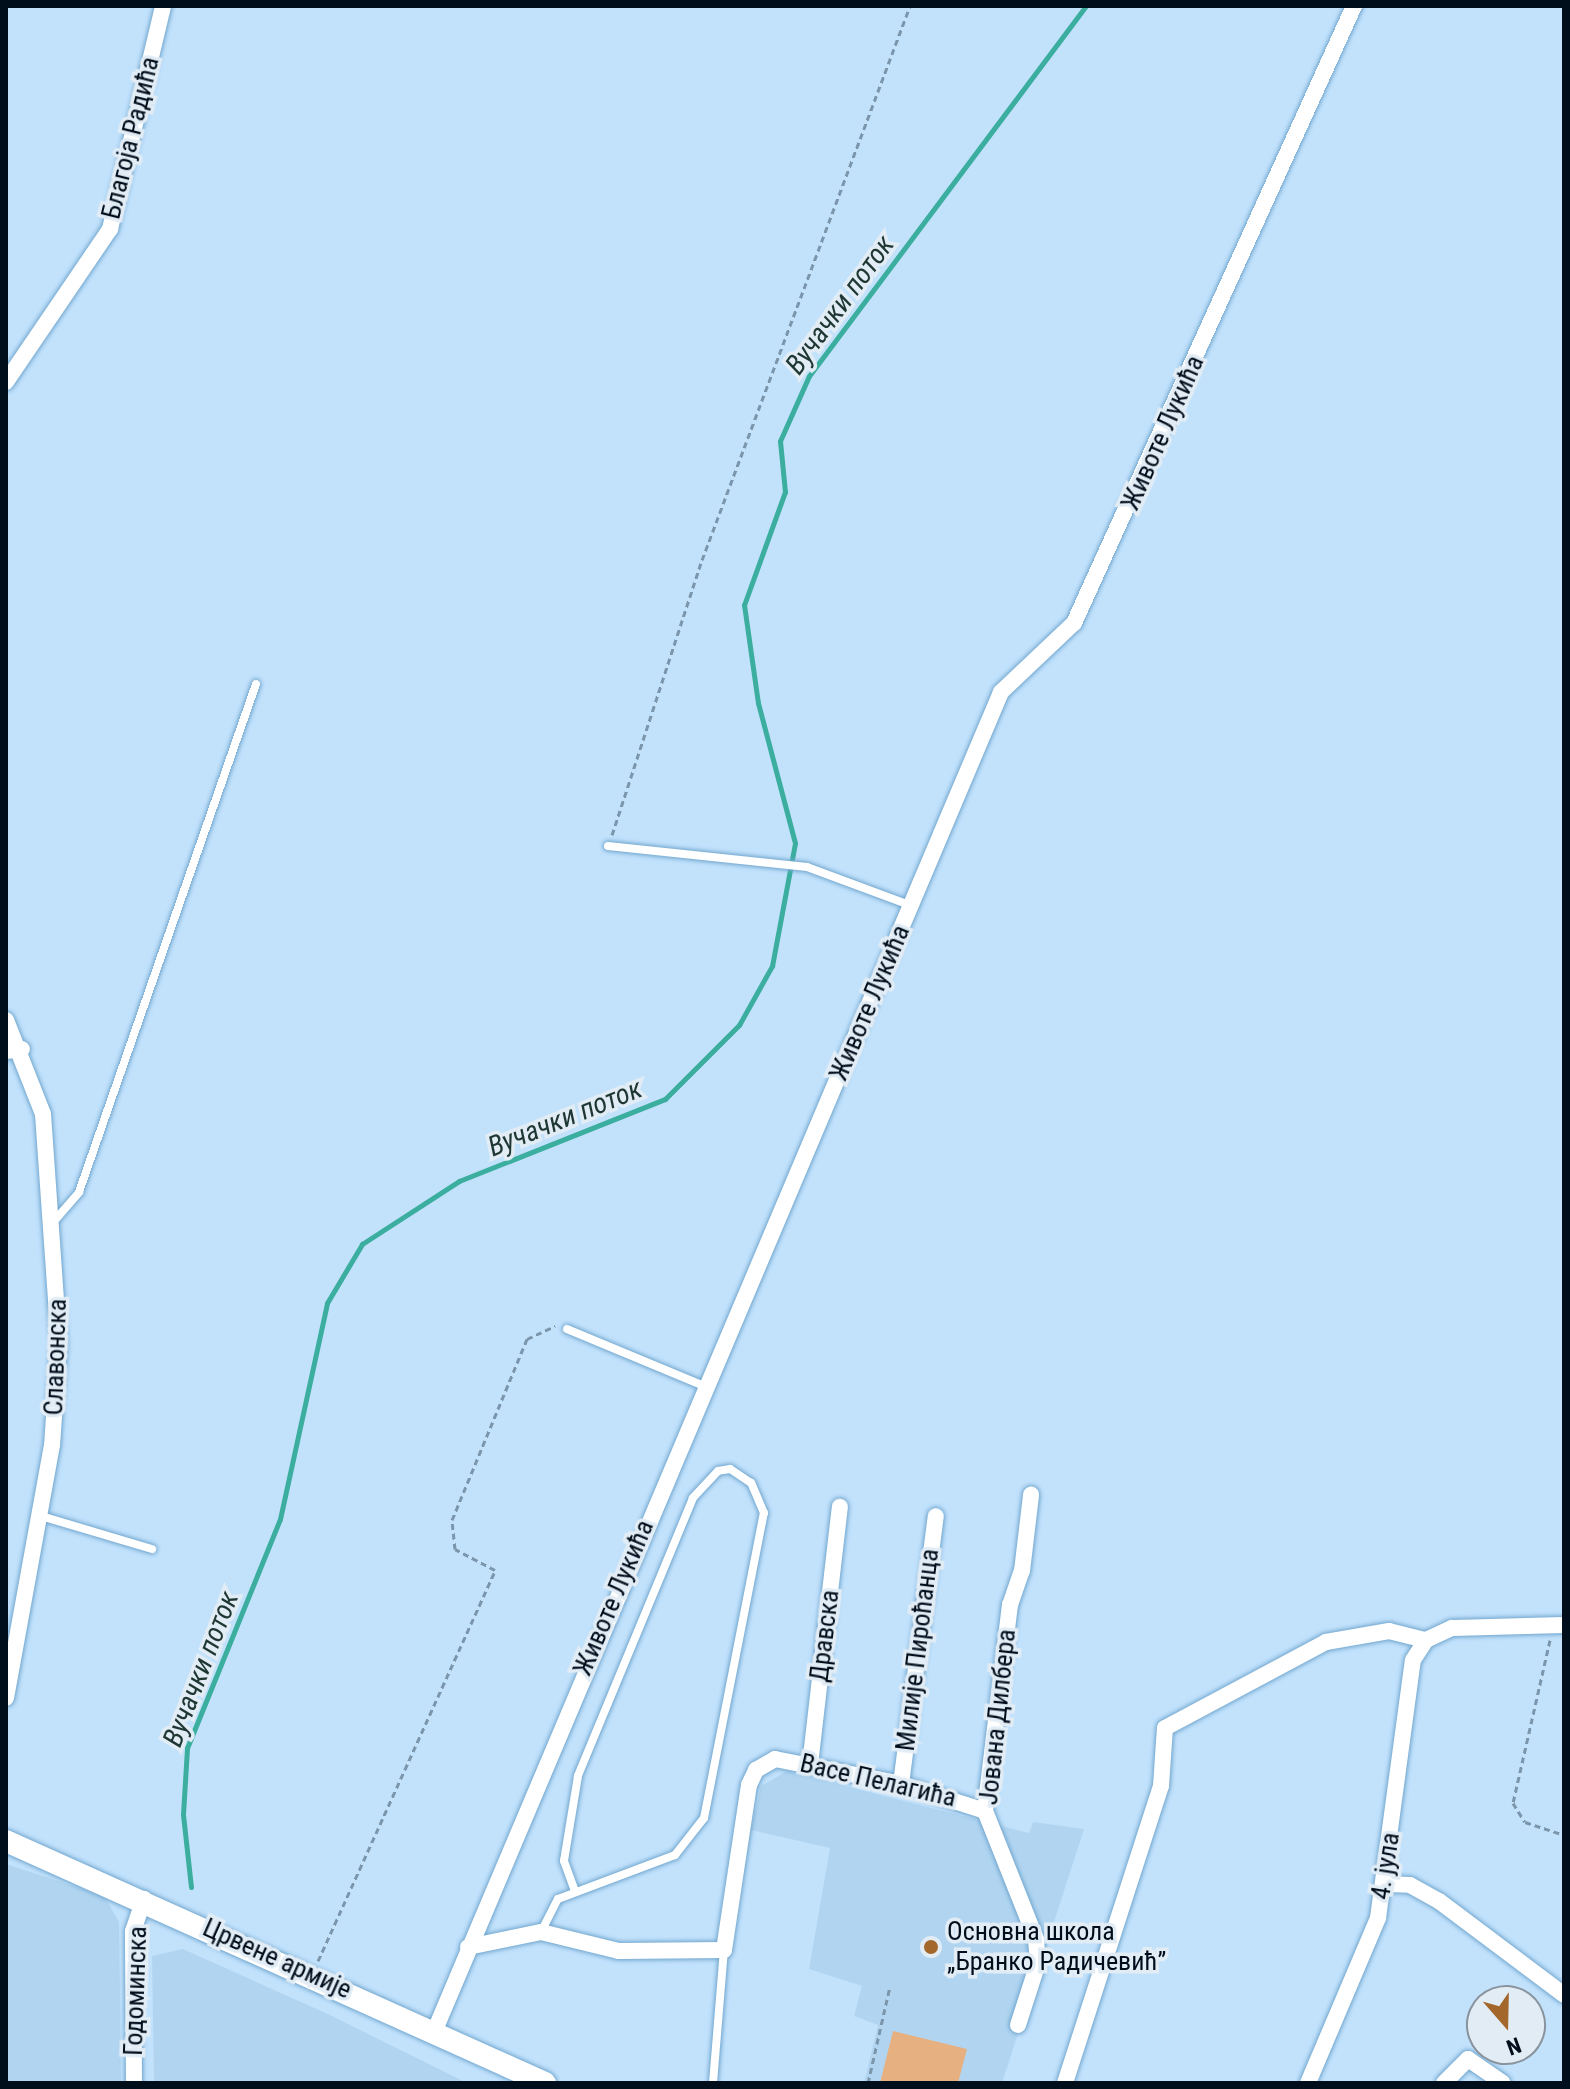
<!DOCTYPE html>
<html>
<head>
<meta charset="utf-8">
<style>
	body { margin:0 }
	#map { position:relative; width:1570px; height:2089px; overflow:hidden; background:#c2e2fc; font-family:"Roboto Condensed",sans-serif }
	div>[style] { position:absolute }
	.built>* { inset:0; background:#b1d5f1 }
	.green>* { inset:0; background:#e6b081 }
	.stream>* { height:5px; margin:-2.5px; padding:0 2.5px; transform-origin:2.5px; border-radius:2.5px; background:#3bae9f }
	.path>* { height:3px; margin-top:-1.5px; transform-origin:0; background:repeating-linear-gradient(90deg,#7b95aa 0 6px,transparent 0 10px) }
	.roads { filter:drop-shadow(0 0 2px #72a7cf) drop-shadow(0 0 2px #72a7cf) }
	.service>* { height:8px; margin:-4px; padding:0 4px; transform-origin:4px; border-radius:4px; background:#fff }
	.minor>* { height:16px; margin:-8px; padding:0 8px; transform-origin:8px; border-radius:8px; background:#fff }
	.secondary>* { height:22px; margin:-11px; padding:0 11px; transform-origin:11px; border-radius:11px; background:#fff }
	.dots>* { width:22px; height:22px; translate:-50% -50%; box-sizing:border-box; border:4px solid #e2ecf5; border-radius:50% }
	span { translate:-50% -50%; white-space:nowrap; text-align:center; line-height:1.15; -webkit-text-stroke:7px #e2ecf5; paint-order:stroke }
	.street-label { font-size:26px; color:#000d1b }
	.poi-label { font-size:26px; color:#000d1b }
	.left { translate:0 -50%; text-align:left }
	.water-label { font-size:28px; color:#1e3733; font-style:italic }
	.frame { position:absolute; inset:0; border:8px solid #000d1b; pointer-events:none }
	.north { position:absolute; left:1466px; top:1985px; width:80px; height:80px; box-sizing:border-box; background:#e2ecf5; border:2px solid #88939e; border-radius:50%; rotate:160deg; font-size:22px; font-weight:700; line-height:32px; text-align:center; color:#000d1b }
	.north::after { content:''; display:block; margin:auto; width:28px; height:36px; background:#a4672b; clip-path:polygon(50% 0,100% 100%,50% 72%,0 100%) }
</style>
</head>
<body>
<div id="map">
	<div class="built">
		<div style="clip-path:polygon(787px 1771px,1029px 1833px,1033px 1822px,1084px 1829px,1002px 2083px,864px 2083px,878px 2025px,854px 2016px,862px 1986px,809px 1969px,830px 1848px,751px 1830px,761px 1786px)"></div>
		<div style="clip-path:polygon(6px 1864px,104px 1896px,119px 1922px,121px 2083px,6px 2083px)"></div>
		<div style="clip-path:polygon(183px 1949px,330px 2015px,467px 2083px,154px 2083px,152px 1956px)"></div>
	</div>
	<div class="green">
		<div style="clip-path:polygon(893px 2031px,967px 2049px,958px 2083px,880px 2083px)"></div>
	</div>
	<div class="stream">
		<div style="left:191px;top:1887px;width:73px;rotate:-96.3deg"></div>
		<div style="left:183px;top:1814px;width:66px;rotate:-86.5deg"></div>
		<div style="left:187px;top:1748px;width:247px;rotate:-67.9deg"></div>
		<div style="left:280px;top:1519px;width:221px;rotate:-77.7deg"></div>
		<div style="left:327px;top:1303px;width:69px;rotate:-59.3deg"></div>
		<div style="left:362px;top:1244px;width:116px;rotate:-33deg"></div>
		<div style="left:459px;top:1181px;width:222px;rotate:-21.7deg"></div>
		<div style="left:665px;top:1099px;width:105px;rotate:-45deg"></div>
		<div style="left:739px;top:1025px;width:68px;rotate:-60.8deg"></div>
		<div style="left:772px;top:966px;width:125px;rotate:-79.4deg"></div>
		<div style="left:795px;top:843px;width:145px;rotate:-104.8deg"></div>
		<div style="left:758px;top:703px;width:99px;rotate:-98.1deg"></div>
		<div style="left:744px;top:605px;width:120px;rotate:-70.1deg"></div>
		<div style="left:785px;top:492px;width:51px;rotate:-95.6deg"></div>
		<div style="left:780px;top:441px;width:71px;rotate:-66deg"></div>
		<div style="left:809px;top:376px;width:462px;rotate:-53.2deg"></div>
	</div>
	<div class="path">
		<div style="left:612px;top:835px;width:289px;rotate:-71.9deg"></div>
		<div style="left:702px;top:560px;width:592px;rotate:-69.42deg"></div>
		<div style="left:1550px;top:1640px;width:167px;rotate:102.8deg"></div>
		<div style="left:1513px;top:1803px;width:22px;rotate:58deg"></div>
		<div style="left:1525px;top:1822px;width:41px;rotate:18.4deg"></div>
		<div style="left:318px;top:1961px;width:429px;rotate:-65.6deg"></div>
		<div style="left:495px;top:1570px;width:45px;rotate:-152.3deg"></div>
		<div style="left:455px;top:1549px;width:29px;rotate:-96deg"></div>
		<div style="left:452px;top:1520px;width:196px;rotate:-67.5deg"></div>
		<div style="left:527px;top:1339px;width:31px;rotate:-25deg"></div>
		<div style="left:868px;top:2083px;width:99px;rotate:-77.2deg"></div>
	</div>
	<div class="roads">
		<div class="service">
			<div style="left:608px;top:846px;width:200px;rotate:6deg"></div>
			<div style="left:807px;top:867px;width:110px;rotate:20.3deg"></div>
			<div style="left:55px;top:1220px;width:37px;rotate:-49deg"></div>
			<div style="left:79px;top:1192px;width:538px;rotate:-70.79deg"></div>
			<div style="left:567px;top:1329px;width:151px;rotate:22.6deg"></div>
			<div style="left:41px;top:1516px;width:116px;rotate:16.6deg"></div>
			<div style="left:541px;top:1932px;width:37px;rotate:-63deg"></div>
			<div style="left:558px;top:1899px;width:125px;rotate:-20.6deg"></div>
			<div style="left:675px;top:1855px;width:47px;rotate:-51.9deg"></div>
			<div style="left:704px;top:1818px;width:311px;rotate:-78.9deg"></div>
			<div style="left:764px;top:1513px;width:33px;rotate:-113deg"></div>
			<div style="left:751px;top:1483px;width:25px;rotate:-146deg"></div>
			<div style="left:730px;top:1469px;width:12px;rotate:171deg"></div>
			<div style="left:718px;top:1471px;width:37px;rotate:133deg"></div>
			<div style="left:693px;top:1498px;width:301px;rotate:112.5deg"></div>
			<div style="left:578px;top:1776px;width:86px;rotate:99.4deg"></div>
			<div style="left:564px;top:1861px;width:30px;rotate:70deg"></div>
			<div style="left:713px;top:2083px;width:133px;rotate:-85.3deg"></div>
		</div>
		<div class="minor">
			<div style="left:6px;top:382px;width:185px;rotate:-55.8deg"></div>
			<div style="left:110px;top:229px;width:229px;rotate:-76.6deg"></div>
			<div style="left:6px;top:1020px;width:101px;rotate:68.5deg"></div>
			<div style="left:43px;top:1114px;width:230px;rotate:86deg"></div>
			<div style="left:59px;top:1343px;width:102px;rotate:93.9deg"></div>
			<div style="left:52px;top:1445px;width:257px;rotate:100.3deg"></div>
			<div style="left:6px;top:1051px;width:16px;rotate:-7deg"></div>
			<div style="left:810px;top:1765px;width:260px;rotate:-83.4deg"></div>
			<div style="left:901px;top:1784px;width:270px;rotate:-82.6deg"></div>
			<div style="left:1385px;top:1884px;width:25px;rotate:2deg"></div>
			<div style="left:1410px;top:1885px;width:33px;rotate:29deg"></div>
			<div style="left:1439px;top:1901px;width:156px;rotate:36.9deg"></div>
			<div style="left:468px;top:1947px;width:75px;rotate:-11.6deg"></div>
			<div style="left:541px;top:1932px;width:80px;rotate:13.7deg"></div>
			<div style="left:619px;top:1951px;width:105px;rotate:-0.5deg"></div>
			<div style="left:724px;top:1950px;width:167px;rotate:-81.4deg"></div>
			<div style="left:749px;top:1785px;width:17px;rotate:-65deg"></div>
			<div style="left:756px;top:1770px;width:22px;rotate:-30deg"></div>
			<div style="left:775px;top:1759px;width:128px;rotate:11.2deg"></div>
			<div style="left:901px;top:1784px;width:88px;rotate:17.8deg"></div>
			<div style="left:1018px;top:2025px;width:65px;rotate:-72.1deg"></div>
			<div style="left:1038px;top:1963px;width:24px;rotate:-95deg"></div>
			<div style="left:1036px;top:1939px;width:138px;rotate:-111.7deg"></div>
			<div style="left:985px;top:1811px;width:208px;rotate:-83.1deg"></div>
			<div style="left:1010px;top:1605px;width:36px;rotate:-71deg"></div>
			<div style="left:1022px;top:1571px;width:77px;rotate:-83.2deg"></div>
			<div style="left:435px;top:2030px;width:1453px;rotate:-67.07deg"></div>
			<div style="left:1001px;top:692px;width:100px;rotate:-43.4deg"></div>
			<div style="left:1074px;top:623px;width:678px;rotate:-65.59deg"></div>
			<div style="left:134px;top:2083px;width:152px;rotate:-90.4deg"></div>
			<div style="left:133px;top:1931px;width:34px;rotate:-71deg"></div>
			<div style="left:1065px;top:2083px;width:312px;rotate:-72.1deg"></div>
			<div style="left:1161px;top:1786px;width:58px;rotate:-86.1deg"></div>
			<div style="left:1165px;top:1728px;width:183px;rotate:-28.1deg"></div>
			<div style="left:1326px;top:1642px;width:64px;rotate:-9.9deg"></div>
			<div style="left:1389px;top:1631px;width:38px;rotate:14deg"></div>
			<div style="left:1308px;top:2083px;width:179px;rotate:-67deg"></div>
			<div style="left:1378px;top:1918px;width:260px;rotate:-82.3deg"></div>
			<div style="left:1413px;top:1660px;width:24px;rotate:-57deg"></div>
			<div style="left:1426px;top:1640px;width:29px;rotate:-25deg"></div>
			<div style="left:1452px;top:1628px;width:112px;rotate:-1.5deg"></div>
			<div style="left:1444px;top:2083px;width:34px;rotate:-45deg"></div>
			<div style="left:1468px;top:2059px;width:42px;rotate:34.4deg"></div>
		</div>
		<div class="secondary">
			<div style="left:6px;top:1841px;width:591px;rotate:24.18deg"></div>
		</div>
	</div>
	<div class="dots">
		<div style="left:931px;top:1947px;background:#a4672b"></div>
	</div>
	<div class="street-label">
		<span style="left:131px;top:138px;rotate:-76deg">Благоја Радића</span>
		<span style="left:1163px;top:433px;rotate:-66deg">Животе Лукића</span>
		<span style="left:870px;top:1003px;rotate:-67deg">Животе Лукића</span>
		<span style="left:56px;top:1357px;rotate:-88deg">Славонска</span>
		<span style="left:614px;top:1598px;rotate:-67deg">Животе Лукића</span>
		<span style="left:825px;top:1636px;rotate:-83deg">Дравска</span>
		<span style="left:918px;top:1650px;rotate:-83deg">Милије Пироћанца</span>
		<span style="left:998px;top:1717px;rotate:-84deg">Јована Дилбера</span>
		<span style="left:878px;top:1781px;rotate:13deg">Васе Пелагића</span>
		<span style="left:1386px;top:1866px;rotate:-81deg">4. јула</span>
		<span style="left:277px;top:1959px;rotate:24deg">Црвене армије</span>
		<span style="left:136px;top:1991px;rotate:-88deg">Годоминска</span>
	</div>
	<div class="poi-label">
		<span class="left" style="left:947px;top:1947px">Основна школа<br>„Бранко Радичевић”</span>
	</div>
	<div class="water-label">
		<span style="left:840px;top:305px;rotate:-54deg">Вучачки поток</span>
		<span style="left:565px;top:1118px;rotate:-22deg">Вучачки поток</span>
		<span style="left:201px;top:1669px;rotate:-69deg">Вучачки поток</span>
	</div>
	<div class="frame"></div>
	<div class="north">N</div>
</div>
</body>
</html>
